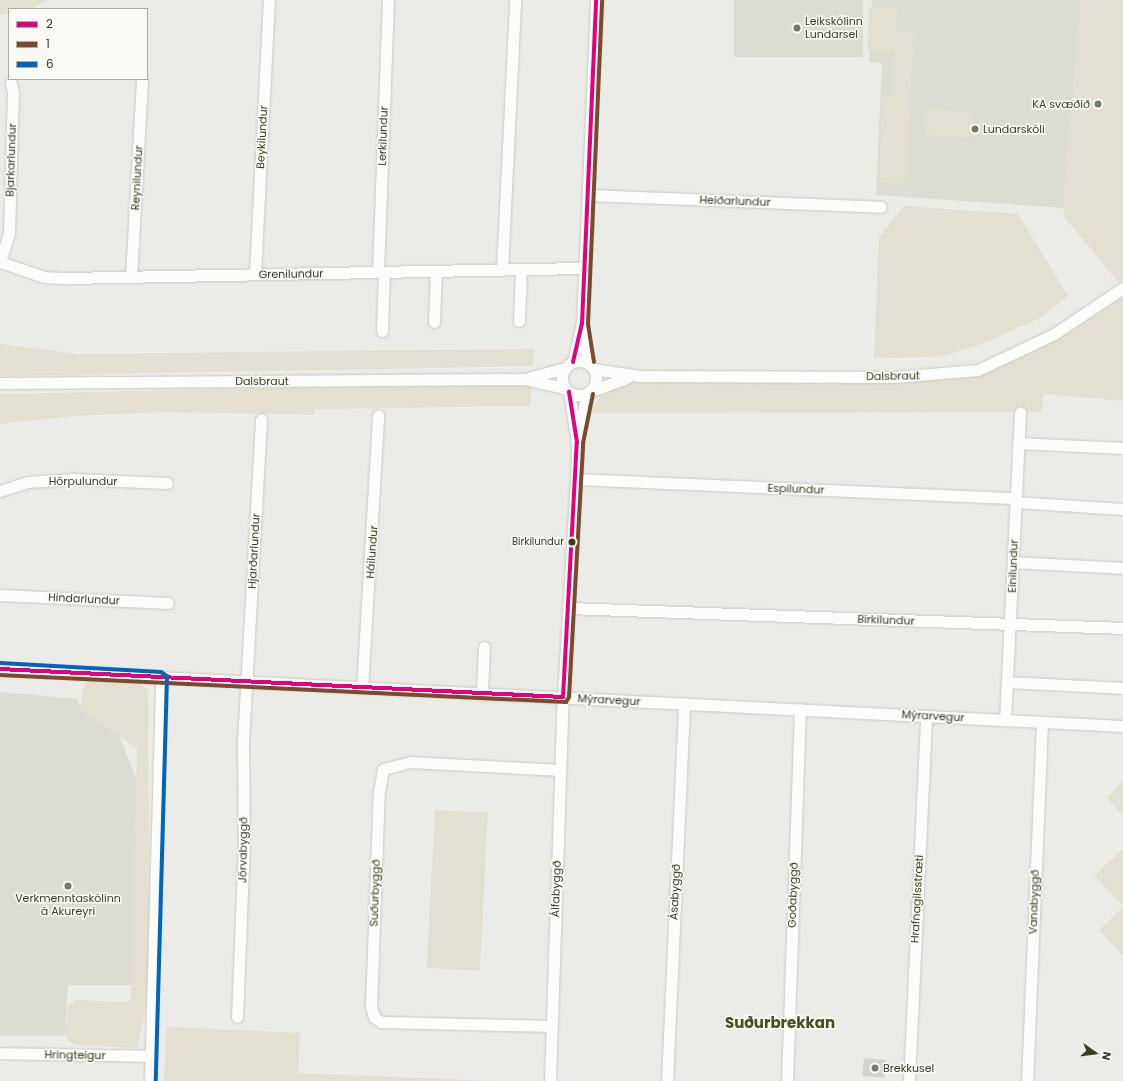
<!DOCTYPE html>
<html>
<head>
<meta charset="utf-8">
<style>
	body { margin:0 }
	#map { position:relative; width:1123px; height:1081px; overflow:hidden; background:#ebebe7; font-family:Poppins,sans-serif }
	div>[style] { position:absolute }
	.built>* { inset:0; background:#dcdcd5; transform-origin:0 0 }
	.green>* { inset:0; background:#e3dfd2; transform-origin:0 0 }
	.building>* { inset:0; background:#d2d3ce; transform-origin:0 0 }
	.roads { filter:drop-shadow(0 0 1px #c8c9c4) drop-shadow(0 0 1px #c8c9c4) }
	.minor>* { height:11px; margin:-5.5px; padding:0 5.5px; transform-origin:5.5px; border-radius:5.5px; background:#fcfcfb }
	.minor>.ring { margin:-5.5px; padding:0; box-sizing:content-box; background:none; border:11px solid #fcfcfb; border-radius:50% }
	.bus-1>* { height:4px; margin:-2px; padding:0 2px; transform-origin:2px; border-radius:2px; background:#e5007d }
	.bus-2>* { height:4px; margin:-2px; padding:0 2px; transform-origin:2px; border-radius:2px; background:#7a4b2a }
	.bus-3>* { height:4px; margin:-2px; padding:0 2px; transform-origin:2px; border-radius:2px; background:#0065bd }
	.dots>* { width:11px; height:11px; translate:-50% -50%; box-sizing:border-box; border:2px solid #faf9f6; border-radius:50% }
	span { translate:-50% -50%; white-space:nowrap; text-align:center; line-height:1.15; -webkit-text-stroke:3px #faf9f6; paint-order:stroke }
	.bus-label { font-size:10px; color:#393d26 }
	.right { translate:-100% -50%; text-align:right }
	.poi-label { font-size:11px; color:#393d26 }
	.left { translate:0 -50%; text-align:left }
	.street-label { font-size:11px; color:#393d26 }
	.district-label { font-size:15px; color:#444e23; font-weight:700 }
	.legend { position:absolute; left:8px; top:8px; width:140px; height:72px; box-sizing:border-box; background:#faf9f6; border:1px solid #adaea3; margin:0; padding:5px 7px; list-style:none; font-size:12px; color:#393d26 }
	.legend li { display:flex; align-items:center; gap:8px; height:20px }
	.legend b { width:20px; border:1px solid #adaea3 }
	.north { position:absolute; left:1075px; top:1033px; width:40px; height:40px; -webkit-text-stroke:3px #faf9f6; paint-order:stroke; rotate:104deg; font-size:11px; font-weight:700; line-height:16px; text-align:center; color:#393d26 }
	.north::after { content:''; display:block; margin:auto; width:14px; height:18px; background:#393d26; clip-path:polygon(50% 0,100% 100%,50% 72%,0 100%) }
</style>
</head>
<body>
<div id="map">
	<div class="built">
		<div style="left:734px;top:0;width:129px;height:57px"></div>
		<div style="clip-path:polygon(872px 0,1081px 0,1063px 208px,876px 195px,882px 63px,869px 62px)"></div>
		<div style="clip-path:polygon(0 692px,78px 699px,78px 703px,108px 721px,120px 737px,139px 787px,133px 985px,68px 985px,65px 1036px,0 1036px)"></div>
	</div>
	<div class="green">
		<div style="clip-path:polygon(0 0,48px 0,32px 9px,9px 9px,9px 14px,0 15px)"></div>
		<div style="clip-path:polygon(1081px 0,1123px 0,1123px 279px,1118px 282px,1065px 218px,1063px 208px)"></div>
		<div style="clip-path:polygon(869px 7px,897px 8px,896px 32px,914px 33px,905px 183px,878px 182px,883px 94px,892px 94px,895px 52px,867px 50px)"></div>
		<div style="left:927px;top:109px;width:47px;height:25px;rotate:5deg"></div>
		<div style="clip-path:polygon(904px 206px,1018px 214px,1068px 296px,1040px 318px,982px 344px,939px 357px,874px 358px,879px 237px)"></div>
		<div style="clip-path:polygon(1123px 297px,1123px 401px,1044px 394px,1041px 412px,591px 413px,600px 396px,626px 383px,859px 380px,884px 383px,978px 376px,1046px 344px)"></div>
		<div style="clip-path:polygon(0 344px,77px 354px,534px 349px,533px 366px,0 376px)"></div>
		<div style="clip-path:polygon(532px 383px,530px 406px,315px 409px,314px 415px,168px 412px,74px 416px,0 424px,0 394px)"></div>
		<div style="clip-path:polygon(89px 680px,138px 682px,148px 690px,150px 938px,145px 1013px,137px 1048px,76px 1045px,67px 1040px,65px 1032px,68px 1005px,76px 1000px,126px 1002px,131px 999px,137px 748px,81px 710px,82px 690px)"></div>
		<div style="clip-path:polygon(1123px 781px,1123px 816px,1107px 798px)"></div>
		<div style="left:435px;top:810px;width:53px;height:158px;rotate:3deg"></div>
		<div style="clip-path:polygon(1123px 849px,1123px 906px,1094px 876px)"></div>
		<div style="clip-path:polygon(1123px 907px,1123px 956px,1099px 930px)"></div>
		<div style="clip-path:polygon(167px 1027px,300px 1033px,298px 1073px,492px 1081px,164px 1081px)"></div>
	</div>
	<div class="building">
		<div style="left:864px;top:1058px;width:22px;height:18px;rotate:5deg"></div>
	</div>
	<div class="roads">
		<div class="minor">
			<div style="left:588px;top:195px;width:293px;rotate:2.3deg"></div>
			<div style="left:0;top:261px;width:28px;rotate:-72deg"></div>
			<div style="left:9px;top:234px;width:141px;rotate:-88.4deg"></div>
			<div style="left:13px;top:93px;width:10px;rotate:-101deg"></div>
			<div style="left:0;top:262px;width:46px;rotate:18.8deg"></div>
			<div style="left:44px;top:277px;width:22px;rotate:3deg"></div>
			<div style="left:66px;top:278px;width:518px;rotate:-1.11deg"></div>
			<div style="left:502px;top:270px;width:270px;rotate:-87.2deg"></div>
			<div style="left:378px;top:272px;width:272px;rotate:-87.9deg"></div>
			<div style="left:255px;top:274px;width:274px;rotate:-87.1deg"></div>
			<div style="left:131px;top:277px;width:198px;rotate:-86.8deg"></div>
			<div style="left:519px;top:321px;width:52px;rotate:-87.8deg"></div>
			<div style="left:434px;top:322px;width:51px;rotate:-87.8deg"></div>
			<div style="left:582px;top:324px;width:39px;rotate:81deg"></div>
			<div style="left:382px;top:331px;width:59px;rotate:-88.1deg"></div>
			<div class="ring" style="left:562px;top:361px;width:23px;height:23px"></div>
			<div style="left:573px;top:362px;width:39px;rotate:-77deg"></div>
			<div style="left:582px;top:324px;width:324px;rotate:-87.5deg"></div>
			<div style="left:594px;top:369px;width:47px;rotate:8.7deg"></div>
			<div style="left:640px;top:376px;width:254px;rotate:0.2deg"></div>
			<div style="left:894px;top:377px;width:84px;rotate:-4.8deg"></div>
			<div style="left:978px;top:370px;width:84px;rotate:-25.3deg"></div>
			<div style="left:1054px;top:334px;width:83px;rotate:-33.7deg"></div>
			<div style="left:528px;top:378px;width:38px;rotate:-15deg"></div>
			<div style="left:0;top:383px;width:524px;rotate:-0.44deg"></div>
			<div style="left:524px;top:379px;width:42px;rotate:12.4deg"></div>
			<div style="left:591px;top:391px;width:38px;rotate:-20deg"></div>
			<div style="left:577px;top:440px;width:48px;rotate:-78deg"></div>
			<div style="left:1018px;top:443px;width:105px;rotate:2.7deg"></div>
			<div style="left:576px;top:479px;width:439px;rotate:2.5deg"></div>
			<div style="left:0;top:491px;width:29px;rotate:-18deg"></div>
			<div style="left:28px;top:482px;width:44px;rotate:-3.9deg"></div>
			<div style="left:72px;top:479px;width:95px;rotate:2.4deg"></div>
			<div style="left:1015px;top:502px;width:108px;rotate:3.7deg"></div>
			<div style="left:1013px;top:562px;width:110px;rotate:3.1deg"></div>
			<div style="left:0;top:595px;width:168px;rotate:2.7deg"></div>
			<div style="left:568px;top:608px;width:555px;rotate:2.06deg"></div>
			<div style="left:0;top:669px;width:1124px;rotate:2.91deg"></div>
			<div style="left:1008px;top:682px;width:115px;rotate:3deg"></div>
			<div style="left:362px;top:688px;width:273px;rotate:-86.6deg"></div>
			<div style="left:482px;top:693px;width:46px;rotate:-87.5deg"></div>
			<div style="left:1005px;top:720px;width:308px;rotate:-87.2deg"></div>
			<div style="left:237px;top:1017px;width:171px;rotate:-87.7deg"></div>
			<div style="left:244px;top:846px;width:104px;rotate:-90.6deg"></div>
			<div style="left:243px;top:742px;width:323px;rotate:-86.8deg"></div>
			<div style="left:552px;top:1026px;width:171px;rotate:-178.7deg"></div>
			<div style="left:381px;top:1022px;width:9px;rotate:-144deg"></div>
			<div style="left:374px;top:1017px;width:11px;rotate:-105deg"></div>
			<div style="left:371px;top:1006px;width:214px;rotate:-87.9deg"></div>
			<div style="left:379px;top:792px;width:23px;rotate:-80deg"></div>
			<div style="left:383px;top:769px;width:29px;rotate:-14deg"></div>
			<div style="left:411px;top:762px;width:149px;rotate:3.1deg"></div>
			<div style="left:0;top:1053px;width:151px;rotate:1.1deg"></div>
			<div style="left:150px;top:1081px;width:403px;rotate:-88.4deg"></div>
			<div style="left:550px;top:1081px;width:384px;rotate:-88.1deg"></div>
			<div style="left:563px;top:697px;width:218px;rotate:-86.6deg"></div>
			<div style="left:576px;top:479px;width:37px;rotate:-88deg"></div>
			<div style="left:577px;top:442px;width:51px;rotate:-99.1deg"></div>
			<div style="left:667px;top:1081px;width:378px;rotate:-87.4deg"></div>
			<div style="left:787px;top:1081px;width:372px;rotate:-88deg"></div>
			<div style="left:909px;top:1081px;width:365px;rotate:-87.3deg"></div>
			<div style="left:1027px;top:1081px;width:359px;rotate:-87.6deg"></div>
		</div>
	</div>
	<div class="bus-1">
		<div style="left:573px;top:362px;width:39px;rotate:-77deg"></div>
		<div style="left:582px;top:324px;width:324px;rotate:-87.5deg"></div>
		<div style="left:0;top:669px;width:564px;rotate:2.85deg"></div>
		<div style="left:563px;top:697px;width:255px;rotate:-86.9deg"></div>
		<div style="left:577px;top:442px;width:51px;rotate:-99.1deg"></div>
	</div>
	<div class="bus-2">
		<div style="left:594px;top:362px;width:38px;rotate:-99deg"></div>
		<div style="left:588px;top:324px;width:324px;rotate:-87.5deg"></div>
		<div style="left:0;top:675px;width:567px;rotate:2.73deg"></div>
		<div style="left:566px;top:702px;width:6px;rotate:-59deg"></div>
		<div style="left:569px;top:697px;width:254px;rotate:-86.8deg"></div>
		<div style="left:583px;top:443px;width:50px;rotate:-78.5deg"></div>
	</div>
	<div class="bus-3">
		<div style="left:0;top:663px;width:161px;rotate:3.2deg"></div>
		<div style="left:161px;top:672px;width:7px;rotate:34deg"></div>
		<div style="left:167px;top:676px;width:405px;rotate:91.6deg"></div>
	</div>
	<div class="dots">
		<div style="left:797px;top:28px;background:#777a6a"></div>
		<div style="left:1098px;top:104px;background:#777a6a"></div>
		<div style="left:975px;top:129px;background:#777a6a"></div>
		<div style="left:572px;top:542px;background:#393d26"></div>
		<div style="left:68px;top:886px;background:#777a6a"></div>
		<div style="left:875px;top:1068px;background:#777a6a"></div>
	</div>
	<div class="bus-label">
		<span class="right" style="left:564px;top:542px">Birkilundur</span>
	</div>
	<div class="poi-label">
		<span class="left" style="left:805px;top:28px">Leikskólinn<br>Lundarsel</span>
		<span class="right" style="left:1090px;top:104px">KA svæðið</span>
		<span class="left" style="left:983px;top:129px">Lundarskóli</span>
		<span style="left:68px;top:905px">Verkmenntaskólinn<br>á Akureyri</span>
		<span class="left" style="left:883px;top:1068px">Brekkusel</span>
	</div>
	<div class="street-label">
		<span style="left:383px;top:136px;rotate:-88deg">Lerkilundur</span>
		<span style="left:262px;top:137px;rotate:-87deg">Beykilundur</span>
		<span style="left:11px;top:160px;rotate:-88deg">Bjarkarlundur</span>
		<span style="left:137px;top:178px;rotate:-87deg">Reynilundur</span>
		<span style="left:735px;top:201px;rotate:2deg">Heiðarlundur</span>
		<span style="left:291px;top:274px;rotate:-1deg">Grenilundur</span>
		<span style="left:893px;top:376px;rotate:-1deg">Dalsbraut</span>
		<span style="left:262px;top:381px">Dalsbraut</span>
		<span style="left:83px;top:481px">Hörpulundur</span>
		<span style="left:796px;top:489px;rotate:2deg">Espilundur</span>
		<span style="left:254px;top:551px;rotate:-87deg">Hjarðarlundur</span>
		<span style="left:372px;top:552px;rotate:-86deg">Háilundur</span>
		<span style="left:1013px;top:566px;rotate:-88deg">Einilundur</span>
		<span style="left:84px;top:599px;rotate:3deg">Hindarlundur</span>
		<span style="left:886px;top:620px;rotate:2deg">Birkilundur</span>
		<span style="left:609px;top:700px;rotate:3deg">Mýrarvegur</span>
		<span style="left:933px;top:716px;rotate:3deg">Mýrarvegur</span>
		<span style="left:243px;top:850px;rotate:-89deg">Jörvabyggð</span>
		<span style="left:556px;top:889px;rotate:-88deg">Álfabyggð</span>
		<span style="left:675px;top:892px;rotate:-87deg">Ásabyggð</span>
		<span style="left:375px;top:893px;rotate:-88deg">Suðurbyggð</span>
		<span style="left:793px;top:895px;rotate:-88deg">Goðabyggð</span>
		<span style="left:917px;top:899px;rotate:-87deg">Hrafnagilsstræti</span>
		<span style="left:1034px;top:902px;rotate:-88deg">Vanabyggð</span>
		<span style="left:75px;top:1055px;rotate:1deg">Hringteigur</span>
	</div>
	<div class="district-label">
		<span style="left:780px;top:1023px">Suðurbrekkan</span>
	</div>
	<ul class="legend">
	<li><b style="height:5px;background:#e5007d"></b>2</li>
	<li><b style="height:5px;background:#7a4b2a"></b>1</li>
	<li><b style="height:5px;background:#0065bd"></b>6</li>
	</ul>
	<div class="north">N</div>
</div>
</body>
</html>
